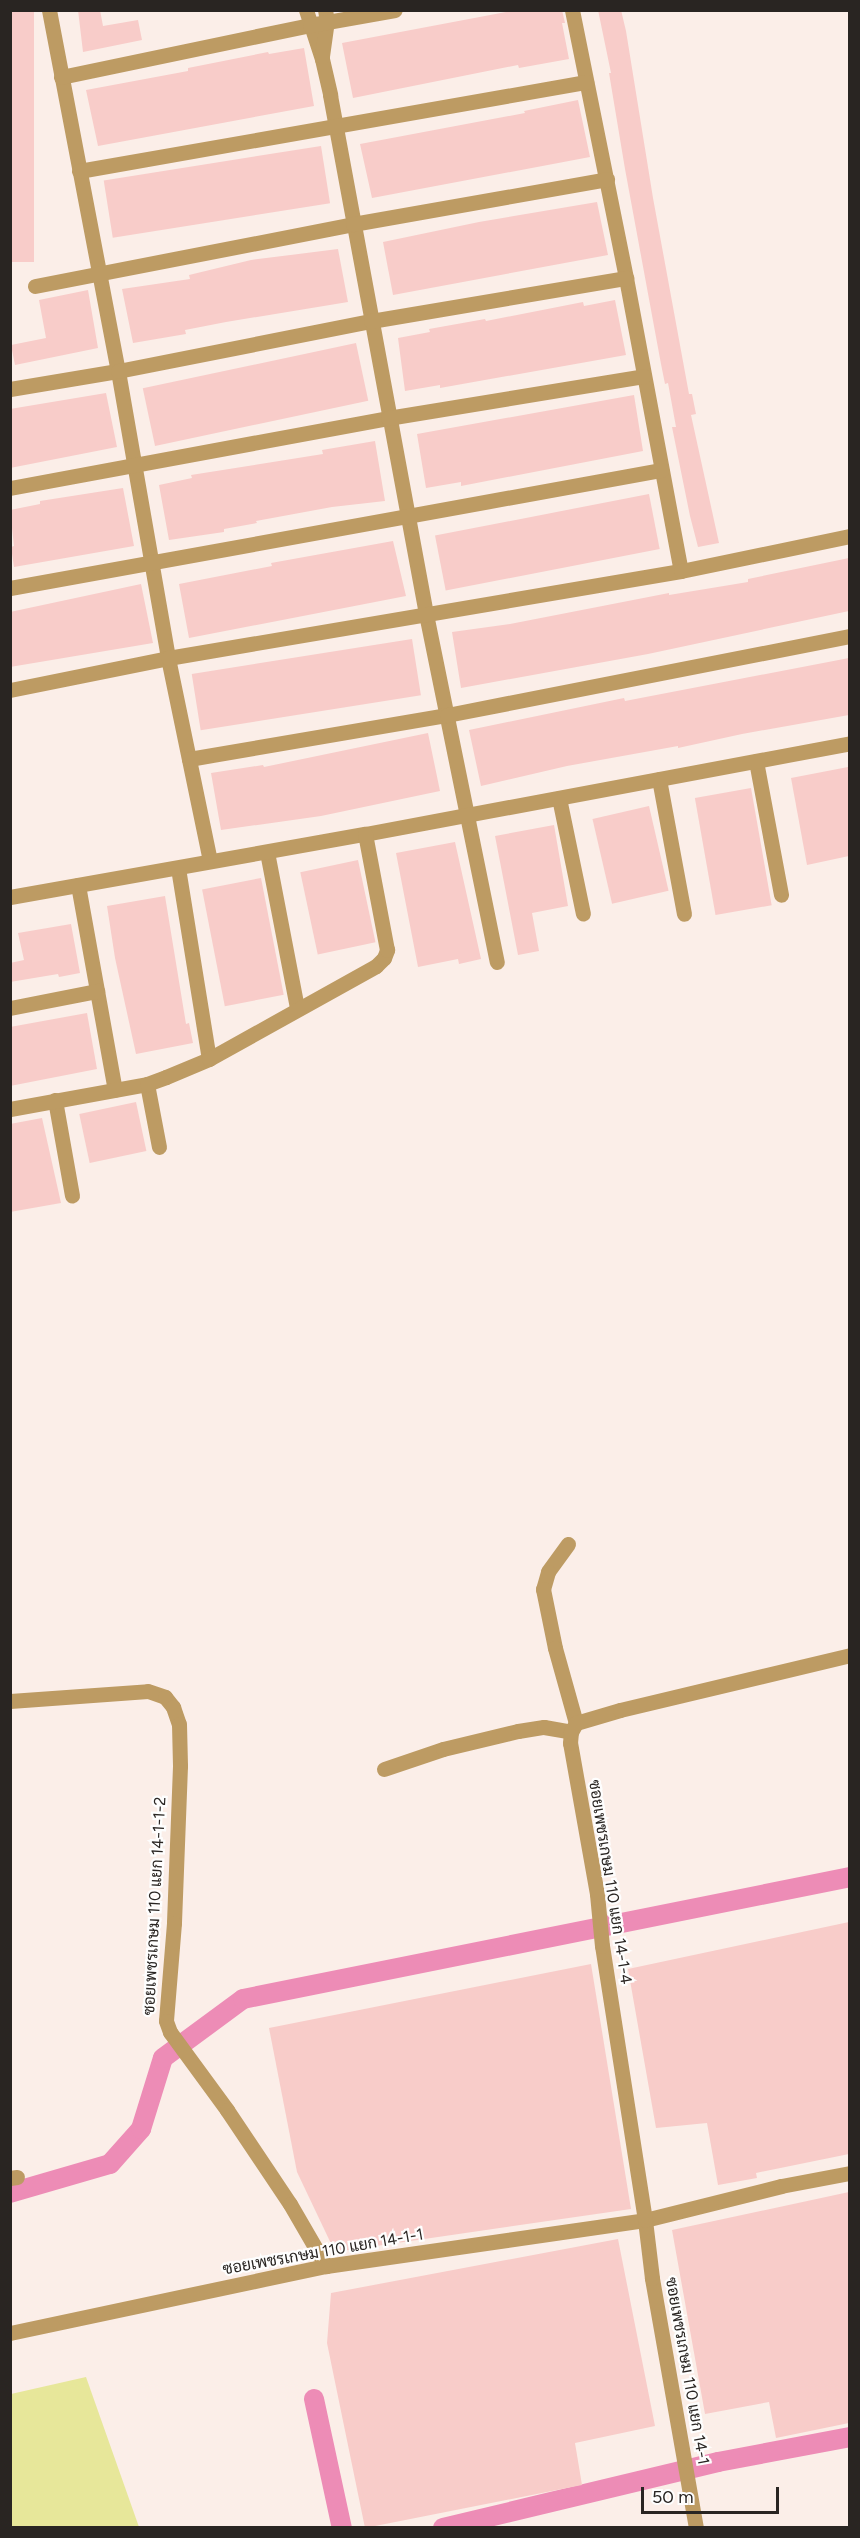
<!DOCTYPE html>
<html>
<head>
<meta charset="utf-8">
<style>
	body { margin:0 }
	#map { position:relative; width:860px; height:2538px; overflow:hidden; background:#fbeee8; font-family:Figtree,Sarabun,sans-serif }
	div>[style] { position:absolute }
	.green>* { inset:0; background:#e7e79a }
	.canal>* { height:20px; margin:-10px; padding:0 10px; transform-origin:10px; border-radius:10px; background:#ed8cb6 }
	.building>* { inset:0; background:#f8ccc9; transform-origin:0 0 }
	.minor>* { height:15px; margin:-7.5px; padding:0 7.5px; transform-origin:7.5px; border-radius:7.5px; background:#bd9b63 }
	span { translate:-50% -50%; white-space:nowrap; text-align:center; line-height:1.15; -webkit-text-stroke:4.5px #fefefe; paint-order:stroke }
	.street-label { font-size:16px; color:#292522 }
	.frame { position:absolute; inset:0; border:12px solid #292522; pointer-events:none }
	.scale { position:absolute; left:641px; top:2487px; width:138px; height:27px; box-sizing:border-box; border:3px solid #292522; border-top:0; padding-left:8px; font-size:18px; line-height:21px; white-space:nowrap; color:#292522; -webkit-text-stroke:4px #fefefe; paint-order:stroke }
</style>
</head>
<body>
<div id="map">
	<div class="green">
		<div style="clip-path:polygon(86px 2377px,139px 2527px,11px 2527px,11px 2394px)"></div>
	</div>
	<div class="canal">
		<div style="left:10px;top:2193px;width:104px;rotate:-16.2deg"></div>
		<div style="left:110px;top:2164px;width:47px;rotate:-48.5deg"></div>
		<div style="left:141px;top:2129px;width:74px;rotate:-72.8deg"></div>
		<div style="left:163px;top:2058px;width:99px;rotate:-36.4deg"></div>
		<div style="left:243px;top:1999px;width:619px;rotate:-11.36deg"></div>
		<div style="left:314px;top:2399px;width:132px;rotate:77.8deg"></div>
		<div style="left:443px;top:2528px;width:283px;rotate:-13.5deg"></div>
		<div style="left:718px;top:2462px;width:134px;rotate:-10.7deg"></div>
	</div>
	<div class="building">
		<div style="left:12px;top:10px;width:22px;height:252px"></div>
		<div style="clip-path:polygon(78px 10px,100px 10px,103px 26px,138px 20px,142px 40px,83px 52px)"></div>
		<div style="clip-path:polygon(516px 10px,562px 10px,565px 23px,562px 23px,569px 59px,519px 68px,518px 65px,353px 98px,342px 43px)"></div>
		<div style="clip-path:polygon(598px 10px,621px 10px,626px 31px,653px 198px,689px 394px,692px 394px,696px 414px,691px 415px,719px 543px,698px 547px,690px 516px,672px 427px,676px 427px,668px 383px,665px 384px,661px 364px,625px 169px,609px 73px,611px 73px)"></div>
		<div style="clip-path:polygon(304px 48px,314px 106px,98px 146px,86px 90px,188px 71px,188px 68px,268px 52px,269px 54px)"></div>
		<div style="clip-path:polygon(578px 100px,590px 157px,372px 198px,360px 144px,525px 113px,524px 111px)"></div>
		<div style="left:321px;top:146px;width:58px;height:220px;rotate:81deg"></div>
		<div style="clip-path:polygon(597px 202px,608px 255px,393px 295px,383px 242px,479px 222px)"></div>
		<div style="clip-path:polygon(338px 249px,348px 302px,226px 322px,185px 330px,186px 334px,133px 343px,122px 289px,190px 279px,189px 275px,251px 260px)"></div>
		<div style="clip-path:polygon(88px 290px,98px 348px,15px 365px,11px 345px,46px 338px,39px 300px)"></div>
		<div style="clip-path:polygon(615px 300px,626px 355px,440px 388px,440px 385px,405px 391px,398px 338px,430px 332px,429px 329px,485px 319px,486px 321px,583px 302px,584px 306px)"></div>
		<div style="left:356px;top:343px;width:59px;height:218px;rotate:78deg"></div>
		<div style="clip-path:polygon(106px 393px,117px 447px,10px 468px,10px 409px)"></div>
		<div style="clip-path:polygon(634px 395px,643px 451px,461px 486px,461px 482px,426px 488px,417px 434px)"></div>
		<div style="clip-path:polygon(375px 441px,385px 501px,332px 507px,256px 521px,257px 523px,224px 529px,224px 532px,169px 540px,159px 485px,192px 478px,191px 475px,323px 454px,322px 450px)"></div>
		<div style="clip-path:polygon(123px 488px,134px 546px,14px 567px,11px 547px,14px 546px,10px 510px,40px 504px,40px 501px)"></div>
		<div style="left:649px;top:494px;width:56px;height:218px;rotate:79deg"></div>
		<div style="clip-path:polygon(393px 541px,406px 596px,189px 638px,179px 584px,272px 566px,271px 563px)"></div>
		<div style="clip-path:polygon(849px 558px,849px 611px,648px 654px,461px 688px,452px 632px,510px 624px,669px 593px,669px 595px,748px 582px,748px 579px)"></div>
		<div style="clip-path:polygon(141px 584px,153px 643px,10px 667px,10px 612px)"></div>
		<div style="left:412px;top:639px;width:57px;height:223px;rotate:81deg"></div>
		<div style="clip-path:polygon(849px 658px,849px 715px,742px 734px,678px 748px,678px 746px,567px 766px,481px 786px,469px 730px,624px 698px,625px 701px)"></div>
		<div style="clip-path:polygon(428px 733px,440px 791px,321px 816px,221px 830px,211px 773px,263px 765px,264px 767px)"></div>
		<div style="clip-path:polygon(848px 767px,849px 856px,807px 865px,791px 778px)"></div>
		<div style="left:751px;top:788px;width:119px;height:57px;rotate:80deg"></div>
		<div style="left:649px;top:806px;width:87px;height:58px;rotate:77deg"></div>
		<div style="clip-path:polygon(554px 825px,568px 906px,532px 913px,539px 951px,518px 955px,495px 836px)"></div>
		<div style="clip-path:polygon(455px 842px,481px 959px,459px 964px,458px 959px,418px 967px,396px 853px)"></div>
		<div style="left:358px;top:860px;width:84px;height:59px;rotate:78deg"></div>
		<div style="left:261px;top:878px;width:119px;height:60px;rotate:79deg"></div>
		<div style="clip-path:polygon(165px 896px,186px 1024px,189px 1023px,193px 1043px,136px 1054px,115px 958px,107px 906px)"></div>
		<div style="clip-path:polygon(71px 924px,80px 973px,59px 977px,58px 974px,10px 982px,10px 963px,24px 960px,18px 933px)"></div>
		<div style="clip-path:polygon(87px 1013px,97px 1069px,10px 1086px,10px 1027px)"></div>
		<div style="left:136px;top:1102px;width:50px;height:58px;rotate:78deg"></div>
		<div style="clip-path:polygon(42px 1118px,61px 1203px,10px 1212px,10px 1124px)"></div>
		<div style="clip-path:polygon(849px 1922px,849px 2154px,756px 2173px,757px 2178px,718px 2185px,707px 2123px,656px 2128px,628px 1969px)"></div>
		<div style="clip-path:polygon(591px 1964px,631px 2209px,335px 2252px,297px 2172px,269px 2028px)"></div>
		<div style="clip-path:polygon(849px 2192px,849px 2423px,776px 2438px,769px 2402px,705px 2414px,672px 2230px)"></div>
		<div style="clip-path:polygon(618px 2239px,655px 2426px,575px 2443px,582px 2485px,365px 2528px,327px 2343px,331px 2293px)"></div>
	</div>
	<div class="minor">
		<div style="left:49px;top:10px;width:368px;rotate:79.2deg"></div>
		<div style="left:118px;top:371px;width:291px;rotate:80.1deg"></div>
		<div style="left:168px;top:658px;width:207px;rotate:78.3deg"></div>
		<div style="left:306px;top:10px;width:52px;rotate:71.9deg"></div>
		<div style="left:322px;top:59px;width:37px;rotate:77deg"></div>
		<div style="left:330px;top:95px;width:528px;rotate:79.52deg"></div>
		<div style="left:426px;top:614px;width:355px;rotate:78.5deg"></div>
		<div style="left:572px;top:10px;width:273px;rotate:78.6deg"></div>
		<div style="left:626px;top:278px;width:298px;rotate:79.4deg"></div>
		<div style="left:322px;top:56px;width:34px;rotate:-82deg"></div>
		<div style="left:327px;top:22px;width:12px;rotate:-99deg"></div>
		<div style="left:61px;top:77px;width:254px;rotate:-11.8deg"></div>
		<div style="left:310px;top:25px;width:86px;rotate:-10deg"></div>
		<div style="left:79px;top:171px;width:515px;rotate:-9.96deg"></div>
		<div style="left:35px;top:286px;width:324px;rotate:-11deg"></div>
		<div style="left:353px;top:224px;width:258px;rotate:-10deg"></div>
		<div style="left:10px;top:389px;width:109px;rotate:-9.5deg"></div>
		<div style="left:118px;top:371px;width:258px;rotate:-11.2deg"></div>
		<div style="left:371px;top:321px;width:259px;rotate:-9.6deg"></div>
		<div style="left:10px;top:488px;width:384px;rotate:-10.5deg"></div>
		<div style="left:388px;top:418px;width:259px;rotate:-9.3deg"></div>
		<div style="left:10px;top:588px;width:662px;rotate:-10.27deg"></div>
		<div style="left:10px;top:690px;width:161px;rotate:-11.4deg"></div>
		<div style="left:168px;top:658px;width:520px;rotate:-9.63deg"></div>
		<div style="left:681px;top:571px;width:173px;rotate:-11.7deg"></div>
		<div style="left:189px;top:759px;width:262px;rotate:-9.7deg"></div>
		<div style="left:447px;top:715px;width:411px;rotate:-11.1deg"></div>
		<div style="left:756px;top:761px;width:136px;rotate:79.4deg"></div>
		<div style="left:659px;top:779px;width:137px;rotate:79.5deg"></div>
		<div style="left:559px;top:798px;width:118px;rotate:78.3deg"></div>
		<div style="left:267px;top:852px;width:159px;rotate:79.1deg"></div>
		<div style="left:178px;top:868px;width:193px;rotate:80.8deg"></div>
		<div style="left:78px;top:885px;width:208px;rotate:79.8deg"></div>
		<div style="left:10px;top:897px;width:361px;rotate:-10.1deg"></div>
		<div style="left:365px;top:834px;width:493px;rotate:-10.6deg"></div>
		<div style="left:10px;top:1008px;width:89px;rotate:-11.1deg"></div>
		<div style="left:147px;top:1084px;width:64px;rotate:79.2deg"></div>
		<div style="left:55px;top:1100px;width:97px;rotate:79.9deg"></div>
		<div style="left:10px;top:1109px;width:139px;rotate:-10.3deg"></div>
		<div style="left:147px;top:1084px;width:20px;rotate:-20deg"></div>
		<div style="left:166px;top:1077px;width:47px;rotate:-22.7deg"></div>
		<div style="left:209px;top:1059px;width:191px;rotate:-29.1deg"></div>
		<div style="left:376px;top:966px;width:11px;rotate:-45deg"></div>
		<div style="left:384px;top:958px;width:9px;rotate:-69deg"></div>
		<div style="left:387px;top:950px;width:118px;rotate:-100.7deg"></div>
		<div style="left:568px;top:1544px;width:34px;rotate:126deg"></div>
		<div style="left:548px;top:1572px;width:18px;rotate:106deg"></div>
		<div style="left:543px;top:1589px;width:60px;rotate:78.5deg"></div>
		<div style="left:555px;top:1648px;width:78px;rotate:74.4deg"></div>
		<div style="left:10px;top:1701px;width:138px;rotate:-4.1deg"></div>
		<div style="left:148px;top:1691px;width:18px;rotate:19deg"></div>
		<div style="left:165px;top:1697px;width:13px;rotate:51deg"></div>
		<div style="left:173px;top:1707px;width:18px;rotate:71deg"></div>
		<div style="left:179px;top:1724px;width:42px;rotate:88.6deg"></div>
		<div style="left:180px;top:1766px;width:157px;rotate:92.2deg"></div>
		<div style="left:174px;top:1923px;width:98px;rotate:94.7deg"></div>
		<div style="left:166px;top:2021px;width:12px;rotate:70deg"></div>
		<div style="left:170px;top:2032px;width:97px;rotate:53.8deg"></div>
		<div style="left:227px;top:2110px;width:113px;rotate:56.2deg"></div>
		<div style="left:290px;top:2204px;width:72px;rotate:59.9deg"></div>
		<div style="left:384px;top:1769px;width:62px;rotate:-18.7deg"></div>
		<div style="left:443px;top:1749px;width:77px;rotate:-13.5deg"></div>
		<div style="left:518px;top:1731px;width:26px;rotate:-9deg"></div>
		<div style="left:544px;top:1727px;width:27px;rotate:10deg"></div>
		<div style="left:10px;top:2178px;width:7px;rotate:-8deg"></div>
		<div style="left:10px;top:2333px;width:323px;rotate:-12deg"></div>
		<div style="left:326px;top:2266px;width:322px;rotate:-8.2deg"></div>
		<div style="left:645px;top:2220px;width:140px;rotate:-14deg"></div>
		<div style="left:781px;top:2186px;width:70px;rotate:-10.7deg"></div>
		<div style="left:696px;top:2528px;width:254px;rotate:-100deg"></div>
		<div style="left:652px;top:2278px;width:58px;rotate:-96.9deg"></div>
		<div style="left:645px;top:2220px;width:277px;rotate:-98.9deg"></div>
		<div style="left:602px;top:1946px;width:52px;rotate:-95.5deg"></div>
		<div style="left:597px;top:1894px;width:153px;rotate:-100.1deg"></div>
		<div style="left:570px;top:1743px;width:11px;rotate:-85deg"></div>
		<div style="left:571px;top:1732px;width:10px;rotate:-61deg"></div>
		<div style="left:576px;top:1723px;width:46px;rotate:-16.5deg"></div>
		<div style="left:620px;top:1710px;width:236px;rotate:-13.4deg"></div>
	</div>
	<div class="street-label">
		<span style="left:610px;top:1882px;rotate:81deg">ซอยเพชรเกษม 110 แยก 14-1-4</span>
		<span style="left:155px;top:1906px;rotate:-87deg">ซอยเพชรเกษม 110 แยก 14-1-1-2</span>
		<span style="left:323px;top:2252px;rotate:-10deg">ซอยเพชรเกษม 110 แยก 14-1-1</span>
		<span style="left:687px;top:2371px;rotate:80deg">ซอยเพชรเกษม 110 แยก 14-1</span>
	</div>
	<div class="frame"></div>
	<div class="scale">50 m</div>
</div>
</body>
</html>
